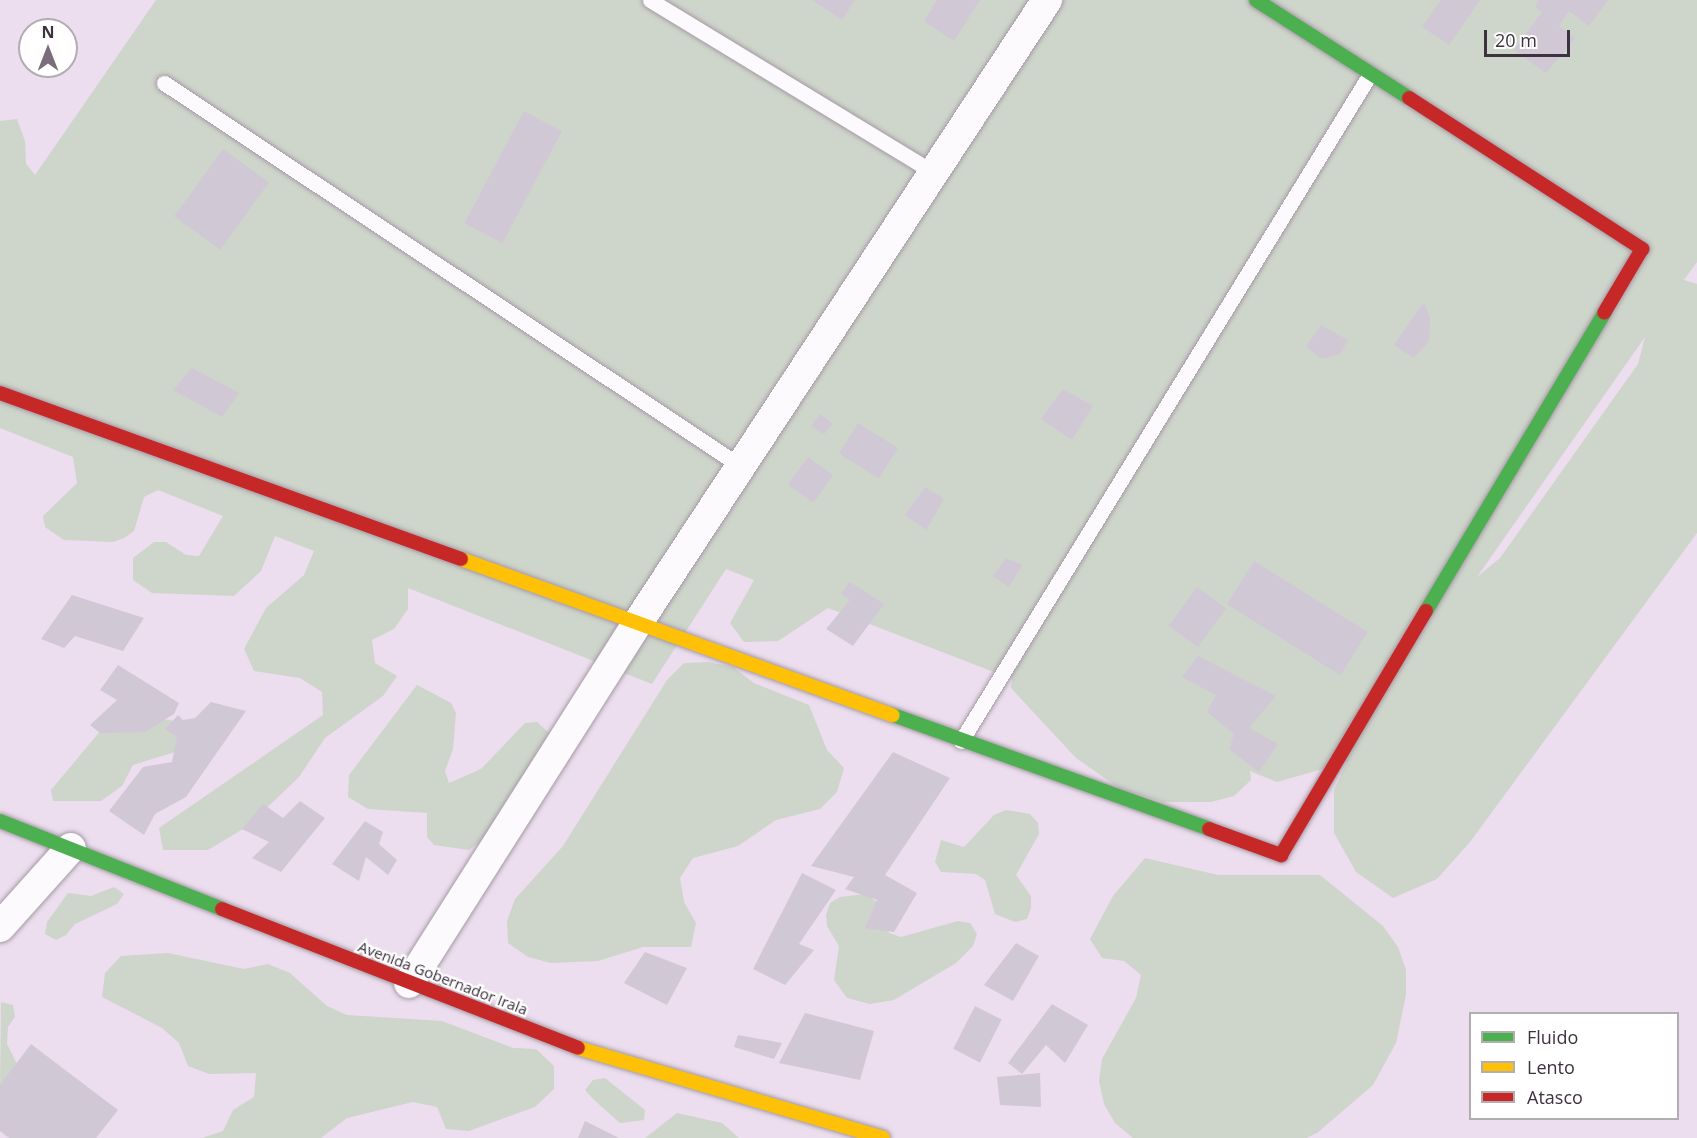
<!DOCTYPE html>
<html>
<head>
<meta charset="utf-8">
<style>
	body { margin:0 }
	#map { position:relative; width:1697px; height:1138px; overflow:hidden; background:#ecdeee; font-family:"Open Sans",sans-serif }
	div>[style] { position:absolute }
	.green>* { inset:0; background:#ced5ca }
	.building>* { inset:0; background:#d1c8d5; transform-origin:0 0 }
	.roads { filter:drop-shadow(0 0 2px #a49aa5) drop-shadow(0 0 2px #a49aa5) }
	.lane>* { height:15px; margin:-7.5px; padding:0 7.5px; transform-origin:7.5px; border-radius:7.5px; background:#fcfafc }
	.street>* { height:30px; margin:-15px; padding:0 15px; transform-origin:15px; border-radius:15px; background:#fcfafc }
	.fast>* { height:14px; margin:-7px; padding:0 7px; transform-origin:7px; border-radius:7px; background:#4caf50 }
	.slow>* { height:14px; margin:-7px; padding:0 7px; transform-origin:7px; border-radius:7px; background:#ffc107 }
	.jam>* { height:14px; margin:-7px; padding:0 7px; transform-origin:7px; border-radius:7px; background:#c62828 }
	span { translate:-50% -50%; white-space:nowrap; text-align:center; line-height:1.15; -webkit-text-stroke:4.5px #fff; paint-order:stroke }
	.street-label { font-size:15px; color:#3d323d }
	.legend { position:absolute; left:1469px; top:1012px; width:210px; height:108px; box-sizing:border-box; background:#fff; border:2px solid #b1adb1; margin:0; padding:8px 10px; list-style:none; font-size:18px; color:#3d323d }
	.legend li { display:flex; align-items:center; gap:12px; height:30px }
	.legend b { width:30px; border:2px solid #b1adb1 }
	.north { position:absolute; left:18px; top:18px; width:60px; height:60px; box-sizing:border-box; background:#fff; border:2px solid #b1adb1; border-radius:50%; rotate:0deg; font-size:16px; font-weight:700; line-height:24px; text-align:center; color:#3d323d }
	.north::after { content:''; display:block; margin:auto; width:21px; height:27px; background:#7a6e7b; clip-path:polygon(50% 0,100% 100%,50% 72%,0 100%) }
	.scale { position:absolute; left:1484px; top:30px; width:86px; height:27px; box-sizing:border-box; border:3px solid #3d323d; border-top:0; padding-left:8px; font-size:18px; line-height:21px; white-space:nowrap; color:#3d323d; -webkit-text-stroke:4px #fff; paint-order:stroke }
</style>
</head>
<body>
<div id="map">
	<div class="green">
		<div style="clip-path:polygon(evenodd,156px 0,1697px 0,1697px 262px,1684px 280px,1697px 284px,1697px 533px,1470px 842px,1437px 879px,1393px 898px,1356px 872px,1334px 833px,1334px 790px,1347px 762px,1277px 782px,1250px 771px,1251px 780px,1234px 796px,1211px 802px,1163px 802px,1119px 788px,1076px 758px,1011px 688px,1012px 679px,828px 608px,778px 641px,744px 642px,730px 623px,754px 580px,726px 569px,652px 684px,408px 588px,408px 609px,394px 629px,372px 640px,375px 663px,397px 676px,383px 696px,325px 738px,299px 777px,248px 826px,208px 850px,163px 850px,159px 828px,323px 715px,322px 692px,300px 678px,254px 671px,244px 649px,266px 608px,304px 575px,314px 551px,275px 536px,261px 571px,234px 596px,152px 593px,133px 580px,133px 558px,154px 542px,166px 542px,186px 555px,199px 556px,223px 516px,158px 490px,144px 497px,134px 531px,124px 538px,113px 542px,64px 540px,45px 527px,43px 516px,77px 483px,73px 457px,0 428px,0 121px,17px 119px,25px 141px,26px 164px,35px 175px,156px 0,1645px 337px,1638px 364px,1500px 558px,1477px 577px,1645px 337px)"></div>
		<div style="clip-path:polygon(708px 662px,733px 667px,754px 683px,809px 705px,827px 750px,844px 768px,837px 792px,820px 809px,776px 820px,738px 846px,693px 858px,680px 878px,684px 902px,696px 923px,691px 947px,643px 947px,598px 961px,551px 963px,528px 957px,508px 943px,507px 921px,515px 899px,563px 846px,667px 680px,684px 663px)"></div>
		<div style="clip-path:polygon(417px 685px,451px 703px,456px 713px,453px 749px,445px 771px,449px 783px,481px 769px,525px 723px,537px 722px,555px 738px,525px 782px,510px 794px,487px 837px,469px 850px,434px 845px,427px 837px,427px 813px,368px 809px,348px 797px,349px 775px)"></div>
		<div style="clip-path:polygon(112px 717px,171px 720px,190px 735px,191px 747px,133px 765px,122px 786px,101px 801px,53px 801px,51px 790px)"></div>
		<div style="clip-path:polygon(1006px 810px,1030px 814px,1038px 823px,1039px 834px,1016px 875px,1031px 896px,1031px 908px,1027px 919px,1015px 922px,995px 914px,985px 880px,976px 874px,941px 872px,935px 862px,941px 840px,964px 847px,994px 815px)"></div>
		<div style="clip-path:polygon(1145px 858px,1218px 875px,1320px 875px,1383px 926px,1398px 947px,1406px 970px,1406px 995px,1396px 1043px,1373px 1085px,1317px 1133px,1306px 1138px,1133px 1138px,1115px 1123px,1104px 1104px,1099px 1081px,1102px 1059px,1136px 998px,1141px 975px,1124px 961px,1102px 958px,1090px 939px,1113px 896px)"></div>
		<div style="clip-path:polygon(114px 887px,124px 894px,117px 904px,75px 924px,66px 935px,56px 940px,45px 934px,47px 922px,68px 893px,91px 896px)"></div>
		<div style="clip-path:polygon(865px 894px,876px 901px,889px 933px,901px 937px,958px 921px,970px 923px,977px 934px,973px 946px,956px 963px,894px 1000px,870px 1004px,847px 998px,834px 980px,839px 946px,827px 926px,826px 915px,830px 903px,840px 897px)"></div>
		<div style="clip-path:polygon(168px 953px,244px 969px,268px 964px,290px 973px,327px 1006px,347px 1015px,442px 1021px,513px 1048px,536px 1049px,554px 1066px,554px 1089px,535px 1107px,469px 1131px,446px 1129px,437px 1107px,413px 1102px,347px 1118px,321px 1138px,202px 1138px,223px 1131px,233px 1110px,254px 1097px,256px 1073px,209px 1074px,188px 1066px,179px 1043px,162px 1028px,102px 997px,105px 973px,121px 956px)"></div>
		<div style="clip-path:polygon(1px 1002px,13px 1005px,15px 1017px,8px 1027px,7px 1044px,18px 1066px,0 1091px)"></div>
		<div style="clip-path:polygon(605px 1078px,645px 1110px,644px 1120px,620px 1123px,593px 1099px,585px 1090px,593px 1080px)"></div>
		<div style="clip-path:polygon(677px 1113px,722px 1123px,739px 1138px,645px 1138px)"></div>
	</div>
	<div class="building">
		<div style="clip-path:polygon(812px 0,855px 0,842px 20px)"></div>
		<div style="clip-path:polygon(937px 0,980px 0,954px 41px,924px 21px)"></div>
		<div style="clip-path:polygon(1441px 0,1480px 0,1449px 45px,1422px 27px)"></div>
		<div style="clip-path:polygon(1539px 0,1608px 0,1589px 26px,1569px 11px,1559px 26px,1575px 38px,1546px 73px,1514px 50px,1542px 12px,1535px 7px)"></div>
		<div style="left:524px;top:111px;width:43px;height:127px;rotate:28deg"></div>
		<div style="left:223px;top:149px;width:57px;height:83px;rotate:36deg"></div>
		<div style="clip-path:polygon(1424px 302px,1430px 318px,1429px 341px,1414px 358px,1394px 345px)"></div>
		<div style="clip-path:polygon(1321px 325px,1348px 340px,1340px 354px,1322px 359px,1306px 347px)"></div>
		<div style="clip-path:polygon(192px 368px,239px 393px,222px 417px,173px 390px)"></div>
		<div style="clip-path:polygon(1063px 389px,1093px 406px,1072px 440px,1041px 419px)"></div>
		<div style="clip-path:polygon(820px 414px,833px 424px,824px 434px,811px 426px)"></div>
		<div style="left:858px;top:423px;width:47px;height:36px;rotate:32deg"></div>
		<div style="left:808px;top:457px;width:31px;height:34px;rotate:36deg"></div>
		<div style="clip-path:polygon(925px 487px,944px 499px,926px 530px,905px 515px)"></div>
		<div style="clip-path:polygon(1006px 558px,1022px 565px,1009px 587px,993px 576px)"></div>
		<div style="left:1254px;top:561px;width:134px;height:51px;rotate:32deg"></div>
		<div style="clip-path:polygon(850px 582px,884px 604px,853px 646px,826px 629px,850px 600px,841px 594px)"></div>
		<div style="left:1197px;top:587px;width:36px;height:48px;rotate:36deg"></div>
		<div style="clip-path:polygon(72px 595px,144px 618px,123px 651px,75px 636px,64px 648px,41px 639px)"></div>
		<div style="clip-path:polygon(1198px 656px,1276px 696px,1249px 728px,1278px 744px,1259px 772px,1229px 749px,1234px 734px,1207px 712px,1216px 695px,1182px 677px)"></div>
		<div style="clip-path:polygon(118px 665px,179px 703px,174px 714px,145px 732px,100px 733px,90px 725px,117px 700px,100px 690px)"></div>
		<div style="clip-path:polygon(211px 702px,246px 711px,186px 797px,155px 814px,144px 835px,109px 811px,143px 767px,172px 762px,177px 737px,165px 729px,178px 715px,183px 720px,195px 718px)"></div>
		<div style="clip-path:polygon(893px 752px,950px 778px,885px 875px,917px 893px,894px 932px,865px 928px,877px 900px,845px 889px,854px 877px,811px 866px)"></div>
		<div style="clip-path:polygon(300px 801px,325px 818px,281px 872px,252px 858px,269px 842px,242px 829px,263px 804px,283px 818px)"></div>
		<div style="clip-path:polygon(365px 821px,383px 832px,379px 844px,397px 860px,388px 875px,366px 857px,359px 881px,332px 864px)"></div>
		<div style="clip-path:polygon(802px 873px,836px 890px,799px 944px,814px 950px,785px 985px,753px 969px)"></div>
		<div style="clip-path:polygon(1016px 943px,1039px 956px,1013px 1001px,984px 985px)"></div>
		<div style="clip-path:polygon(645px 952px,687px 968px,667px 1005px,624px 983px)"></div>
		<div style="clip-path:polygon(1052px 1004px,1088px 1025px,1065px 1063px,1046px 1045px,1022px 1074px,1008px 1063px)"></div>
		<div style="left:975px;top:1006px;width:30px;height:48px;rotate:27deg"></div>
		<div style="clip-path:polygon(805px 1013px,874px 1031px,860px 1080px,779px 1063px)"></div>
		<div style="clip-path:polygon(738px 1035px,782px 1043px,774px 1059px,734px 1047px)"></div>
		<div style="clip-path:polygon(31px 1044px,118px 1110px,96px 1138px,9px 1138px,0 1131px,0 1085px)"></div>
		<div style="clip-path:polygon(1040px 1073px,1041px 1107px,1000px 1105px,997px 1077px)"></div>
		<div style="clip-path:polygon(585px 1121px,619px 1138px,578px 1138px)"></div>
	</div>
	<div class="roads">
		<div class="lane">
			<div style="left:650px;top:0;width:333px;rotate:31.3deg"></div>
			<div style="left:164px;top:83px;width:694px;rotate:33.6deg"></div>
			<div style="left:961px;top:741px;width:782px;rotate:-58.48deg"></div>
		</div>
		<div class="street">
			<div style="left:0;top:927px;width:106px;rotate:-48.1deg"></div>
			<div style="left:409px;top:983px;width:425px;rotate:-57.6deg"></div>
			<div style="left:637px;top:624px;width:747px;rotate:-56.69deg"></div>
		</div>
		<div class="fast">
			<div style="left:1256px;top:0;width:182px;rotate:32.6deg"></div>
			<div style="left:1426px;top:611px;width:347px;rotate:-59.1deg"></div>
			<div style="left:893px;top:715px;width:336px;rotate:19.8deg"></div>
			<div style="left:0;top:821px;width:239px;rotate:21.6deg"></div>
		</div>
		<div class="slow">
			<div style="left:461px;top:559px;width:459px;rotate:19.9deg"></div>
			<div style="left:578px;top:1048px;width:318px;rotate:16.4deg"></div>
		</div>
		<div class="jam">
			<div style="left:1409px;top:98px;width:278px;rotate:32.9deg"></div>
			<div style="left:1642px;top:249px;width:74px;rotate:120.7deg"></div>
			<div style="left:0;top:393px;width:490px;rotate:19.8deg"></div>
			<div style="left:1209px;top:829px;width:77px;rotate:19.9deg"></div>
			<div style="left:1281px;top:855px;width:284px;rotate:-59.3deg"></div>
			<div style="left:222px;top:909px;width:382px;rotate:21.3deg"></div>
		</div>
	</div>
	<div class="street-label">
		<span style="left:443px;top:978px;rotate:21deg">Avenida Gobernador Irala</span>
	</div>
	<ul class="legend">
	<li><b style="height:8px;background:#4caf50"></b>Fluido</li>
	<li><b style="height:8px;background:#ffc107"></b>Lento</li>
	<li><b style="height:8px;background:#c62828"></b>Atasco</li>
	</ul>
	<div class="north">N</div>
	<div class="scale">20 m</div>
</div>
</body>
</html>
